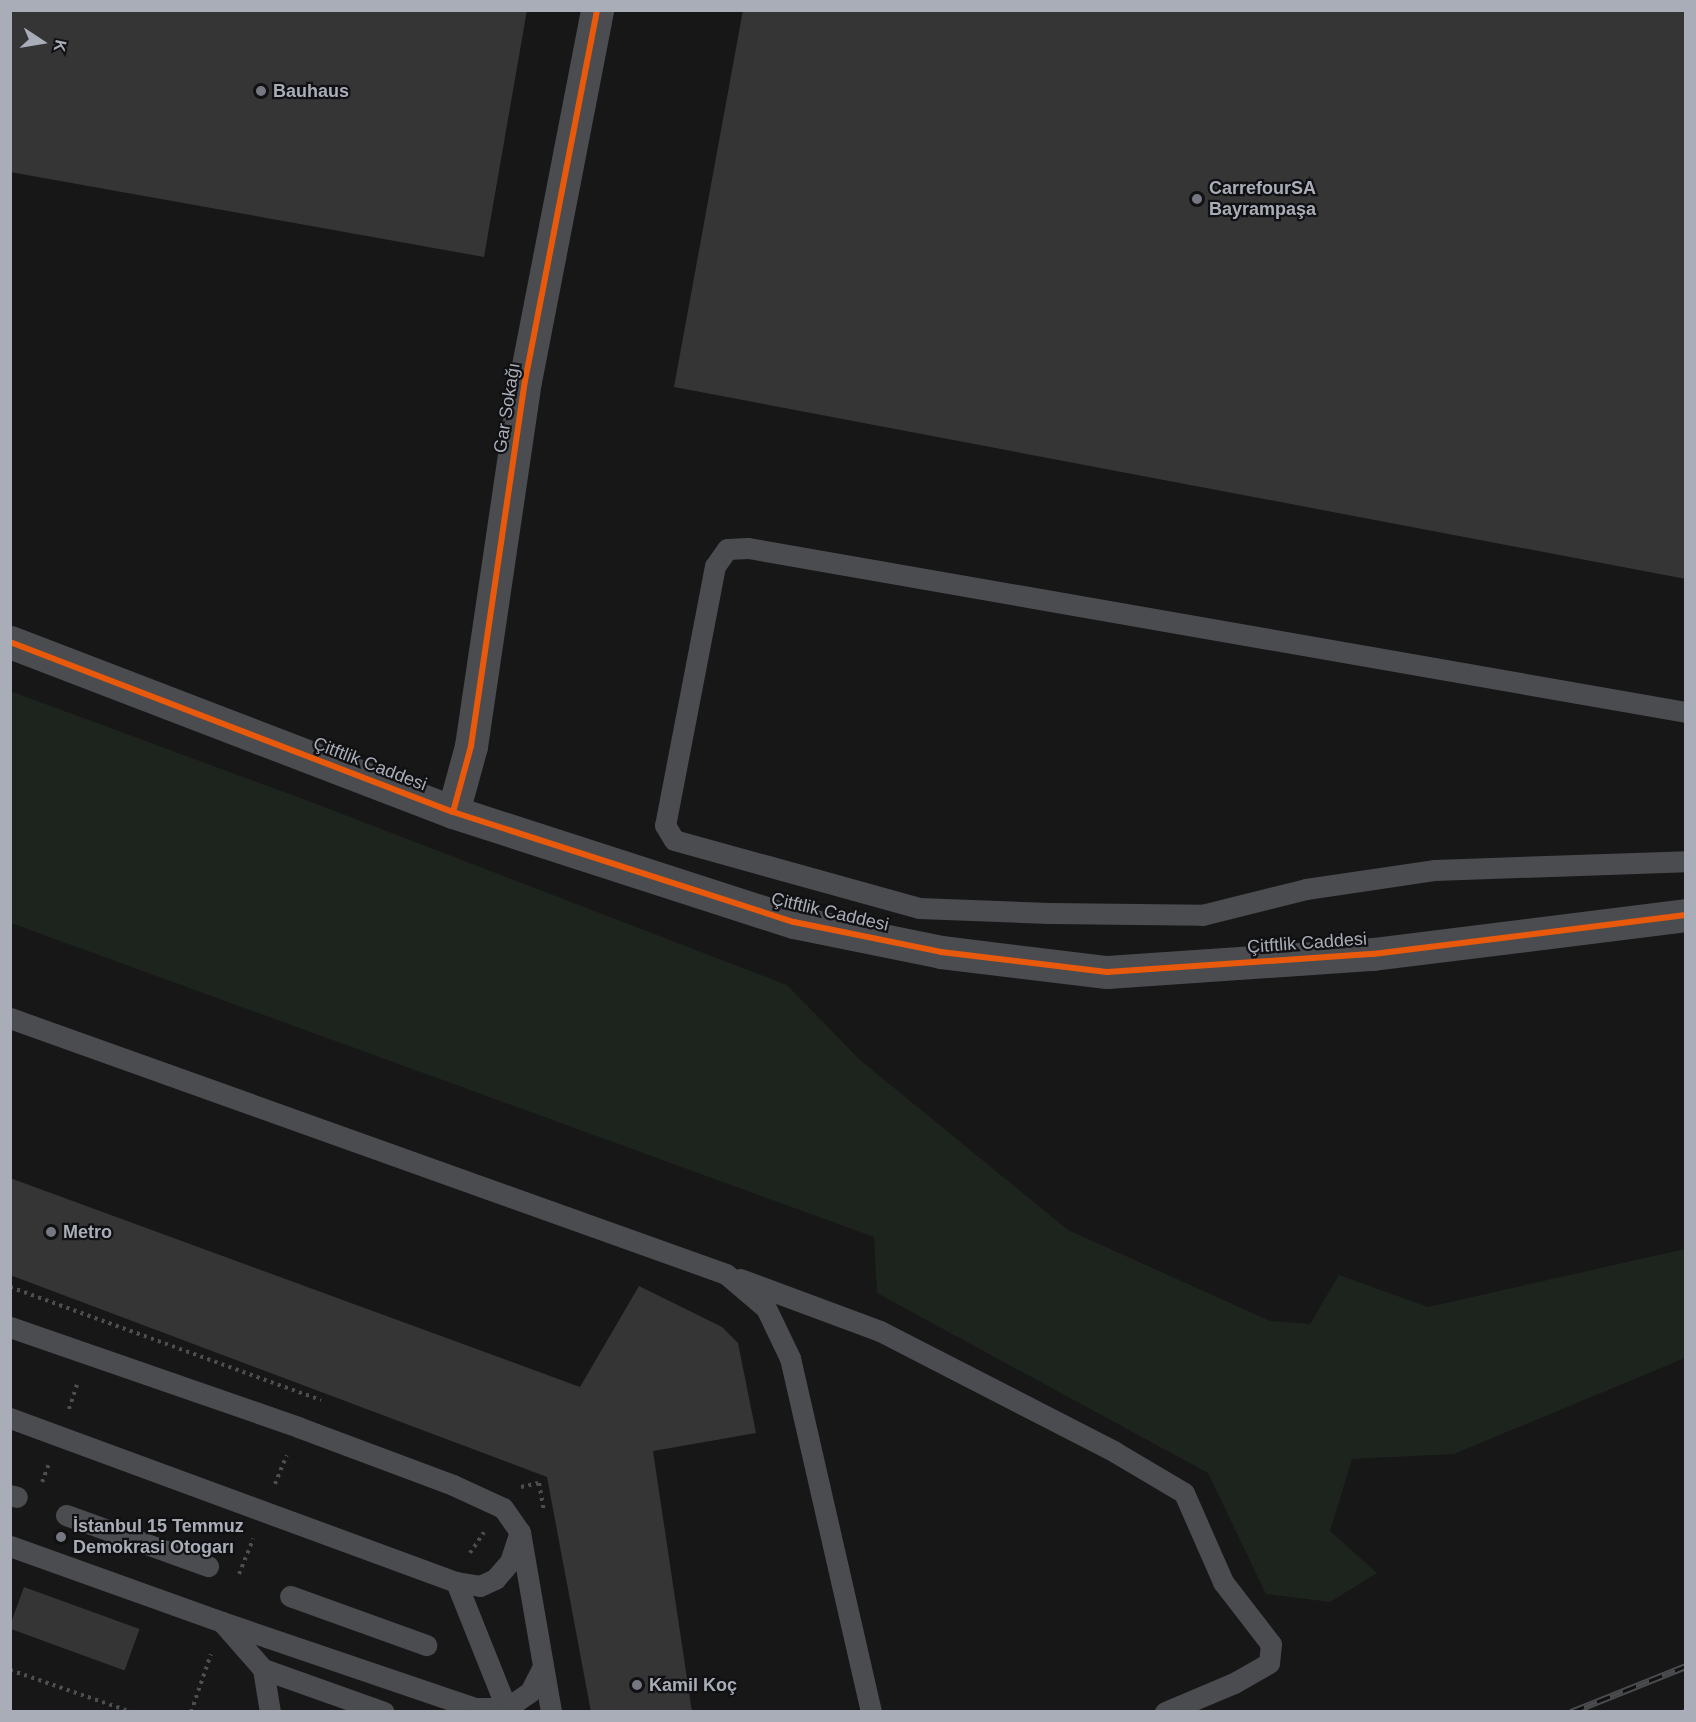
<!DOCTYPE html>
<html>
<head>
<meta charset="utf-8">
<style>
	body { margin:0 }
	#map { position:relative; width:1696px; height:1722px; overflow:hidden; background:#171717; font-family:Helvetica,sans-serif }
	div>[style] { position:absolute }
	.green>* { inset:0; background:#1d241e }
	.building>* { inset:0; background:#353536; transform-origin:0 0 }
	.path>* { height:4px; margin-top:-2px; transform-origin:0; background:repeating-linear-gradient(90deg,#4d4e52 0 3px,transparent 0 7.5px) }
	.service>* { height:21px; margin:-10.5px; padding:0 10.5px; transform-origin:10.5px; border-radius:10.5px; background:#4b4c50 }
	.minor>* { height:33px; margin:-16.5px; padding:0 16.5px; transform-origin:16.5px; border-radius:16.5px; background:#4b4c50 }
	.rail>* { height:7px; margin-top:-3.5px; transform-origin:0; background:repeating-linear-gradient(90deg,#111113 0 14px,#4b4c4f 0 28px); box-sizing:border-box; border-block:2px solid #4b4c4f }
	.cycleway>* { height:6px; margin:-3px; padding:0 3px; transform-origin:3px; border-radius:3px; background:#e8590c }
	.dots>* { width:16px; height:16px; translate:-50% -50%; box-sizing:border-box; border:3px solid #111113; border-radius:50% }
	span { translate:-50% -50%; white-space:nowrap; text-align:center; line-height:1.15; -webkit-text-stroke:4.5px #111113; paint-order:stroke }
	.poi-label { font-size:18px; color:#a8adb8; font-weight:700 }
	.left { translate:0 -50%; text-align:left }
	.street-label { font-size:18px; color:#a8adb8 }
	.frame { position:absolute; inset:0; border:12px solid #a8adb8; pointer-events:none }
	.north { position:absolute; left:12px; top:12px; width:60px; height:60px; -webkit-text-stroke:4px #111113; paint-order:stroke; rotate:102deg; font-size:16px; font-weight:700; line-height:24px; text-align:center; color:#a8adb8 }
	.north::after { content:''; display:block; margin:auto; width:21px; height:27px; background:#a8adb8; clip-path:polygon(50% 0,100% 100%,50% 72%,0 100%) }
</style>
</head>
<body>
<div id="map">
	<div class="green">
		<div style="clip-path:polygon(10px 691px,311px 802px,787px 985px,860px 1060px,1068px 1230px,1270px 1321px,1310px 1324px,1339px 1275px,1428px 1307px,1685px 1249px,1685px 1358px,1454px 1454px,1352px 1459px,1330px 1531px,1377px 1573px,1330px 1602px,1266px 1594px,1208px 1473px,877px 1293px,874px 1237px,11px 923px)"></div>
	</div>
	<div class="building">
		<div style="clip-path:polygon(10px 10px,527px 10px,484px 257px,10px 172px)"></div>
		<div style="clip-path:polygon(743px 10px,1686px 10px,1686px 579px,674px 387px)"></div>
		<div style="clip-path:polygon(10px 1178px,580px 1387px,639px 1286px,722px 1327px,738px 1343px,756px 1433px,653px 1451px,692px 1712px,591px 1712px,547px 1477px,10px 1275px)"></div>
		<div style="left:24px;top:1587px;width:123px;height:44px;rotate:20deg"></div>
	</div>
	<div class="path">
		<div style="left:10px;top:1287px;width:331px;rotate:20deg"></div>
		<div style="left:69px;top:1409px;width:28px;rotate:-72deg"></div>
		<div style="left:42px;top:1482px;width:19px;rotate:-69deg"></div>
		<div style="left:275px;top:1484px;width:31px;rotate:-68deg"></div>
		<div style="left:521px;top:1487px;width:18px;rotate:-13deg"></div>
		<div style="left:539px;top:1483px;width:28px;rotate:80deg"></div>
		<div style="left:470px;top:1553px;width:25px;rotate:-56deg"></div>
		<div style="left:239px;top:1574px;width:38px;rotate:-68deg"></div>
		<div style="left:10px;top:1670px;width:128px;rotate:19.1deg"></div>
		<div style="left:191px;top:1712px;width:61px;rotate:-71deg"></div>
	</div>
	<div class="service">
		<div style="left:1686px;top:712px;width:952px;rotate:-170.08deg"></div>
		<div style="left:748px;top:548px;width:21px;rotate:177deg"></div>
		<div style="left:727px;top:549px;width:21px;rotate:125deg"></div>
		<div style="left:715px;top:566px;width:264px;rotate:100.9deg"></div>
		<div style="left:665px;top:825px;width:17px;rotate:59deg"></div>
		<div style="left:674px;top:840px;width:254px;rotate:15.5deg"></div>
		<div style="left:919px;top:908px;width:130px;rotate:2.2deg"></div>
		<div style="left:1049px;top:913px;width:153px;rotate:0.7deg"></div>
		<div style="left:1202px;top:915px;width:107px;rotate:-14deg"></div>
		<div style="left:1306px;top:889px;width:129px;rotate:-8.4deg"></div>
		<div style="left:1434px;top:870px;width:252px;rotate:-2deg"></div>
		<div style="left:10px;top:1018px;width:760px;rotate:19.67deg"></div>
		<div style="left:726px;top:1274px;width:52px;rotate:40.4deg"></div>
		<div style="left:766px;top:1308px;width:55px;rotate:64.4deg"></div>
		<div style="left:790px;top:1358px;width:363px;rotate:77.1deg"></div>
		<div style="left:740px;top:1279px;width:149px;rotate:20.4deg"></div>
		<div style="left:880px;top:1331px;width:264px;rotate:27.2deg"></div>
		<div style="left:1115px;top:1452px;width:80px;rotate:30.7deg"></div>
		<div style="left:1184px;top:1493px;width:97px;rotate:66.3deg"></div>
		<div style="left:1223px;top:1582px;width:78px;rotate:52.3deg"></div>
		<div style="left:1271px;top:1644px;width:19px;rotate:96deg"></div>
		<div style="left:1269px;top:1663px;width:40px;rotate:150.3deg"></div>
		<div style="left:1234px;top:1683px;width:75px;rotate:157.2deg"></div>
		<div style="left:10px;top:1327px;width:305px;rotate:19.1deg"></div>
		<div style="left:298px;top:1427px;width:165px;rotate:20.5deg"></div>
		<div style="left:453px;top:1485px;width:55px;rotate:24.7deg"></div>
		<div style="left:503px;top:1508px;width:29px;rotate:55deg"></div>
		<div style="left:520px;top:1532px;width:183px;rotate:80.2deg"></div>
		<div style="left:10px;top:1418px;width:475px;rotate:20.2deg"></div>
		<div style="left:456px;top:1582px;width:140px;rotate:68.2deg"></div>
		<div style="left:10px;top:1495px;width:7px;rotate:16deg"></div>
		<div style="left:66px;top:1515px;width:151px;rotate:19.8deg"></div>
		<div style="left:10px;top:1546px;width:225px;rotate:19.7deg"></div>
		<div style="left:222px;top:1622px;width:62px;rotate:48.9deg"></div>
		<div style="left:263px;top:1669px;width:44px;rotate:80.8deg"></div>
		<div style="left:456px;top:1582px;width:24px;rotate:9deg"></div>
		<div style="left:480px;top:1586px;width:17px;rotate:-25deg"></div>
		<div style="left:495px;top:1579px;width:23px;rotate:-49deg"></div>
		<div style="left:510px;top:1562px;width:29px;rotate:-72deg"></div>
		<div style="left:290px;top:1596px;width:145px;rotate:19.8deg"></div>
		<div style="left:222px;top:1622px;width:267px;rotate:18.8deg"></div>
		<div style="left:475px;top:1708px;width:32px"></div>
		<div style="left:507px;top:1708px;width:28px;rotate:-35deg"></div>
		<div style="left:530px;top:1692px;width:25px;rotate:-63deg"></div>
		<div style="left:263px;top:1669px;width:128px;rotate:19.6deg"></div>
	</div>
	<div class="minor">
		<div style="left:10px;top:642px;width:474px;rotate:21deg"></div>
		<div style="left:453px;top:812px;width:358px;rotate:17.9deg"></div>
		<div style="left:794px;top:922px;width:150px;rotate:11.5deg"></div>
		<div style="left:941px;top:952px;width:167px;rotate:6.9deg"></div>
		<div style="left:1107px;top:972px;width:267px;rotate:-3.9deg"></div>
		<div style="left:1373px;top:954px;width:315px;rotate:-7.1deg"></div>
		<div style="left:453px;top:812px;width:68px;rotate:-74.7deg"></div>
		<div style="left:471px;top:746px;width:369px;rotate:-81.6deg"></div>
		<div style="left:525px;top:381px;width:378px;rotate:-79deg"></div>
	</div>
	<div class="rail">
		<div style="left:1571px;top:1712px;width:124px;rotate:-21.8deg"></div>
		<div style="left:1685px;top:1712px;width:1px;rotate:-45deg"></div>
	</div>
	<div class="cycleway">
		<div style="left:10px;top:642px;width:474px;rotate:21deg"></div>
		<div style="left:453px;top:812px;width:358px;rotate:17.9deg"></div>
		<div style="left:794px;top:922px;width:150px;rotate:11.5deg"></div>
		<div style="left:941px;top:952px;width:167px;rotate:6.9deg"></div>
		<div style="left:1107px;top:972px;width:267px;rotate:-3.9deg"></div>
		<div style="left:1373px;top:954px;width:315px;rotate:-7.1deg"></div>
		<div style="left:453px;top:812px;width:68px;rotate:-74.7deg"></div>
		<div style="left:471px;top:746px;width:369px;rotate:-81.6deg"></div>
		<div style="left:525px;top:381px;width:378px;rotate:-79deg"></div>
	</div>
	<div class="dots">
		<div style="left:261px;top:91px;background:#757880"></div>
		<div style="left:1197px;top:199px;background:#757880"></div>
		<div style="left:51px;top:1232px;background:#757880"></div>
		<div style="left:61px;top:1537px;background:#757880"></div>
		<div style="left:637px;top:1685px;background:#757880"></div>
	</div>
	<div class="poi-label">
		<span class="left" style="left:273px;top:91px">Bauhaus</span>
		<span class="left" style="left:1209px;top:199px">CarrefourSA<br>Bayrampaşa</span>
		<span class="left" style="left:63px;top:1232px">Metro</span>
		<span class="left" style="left:73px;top:1537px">İstanbul 15 Temmuz<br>Demokrasi Otogarı</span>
		<span class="left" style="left:649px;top:1685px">Kamil Koç</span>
	</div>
	<div class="street-label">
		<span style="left:507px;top:408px;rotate:-81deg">Gar Sokağı</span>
		<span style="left:370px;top:764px;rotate:21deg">Çitftlik Caddesi</span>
		<span style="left:830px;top:912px;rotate:13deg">Çitftlik Caddesi</span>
		<span style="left:1307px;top:943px;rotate:-4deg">Çitftlik Caddesi</span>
	</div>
	<div class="frame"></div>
	<div class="north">K</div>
</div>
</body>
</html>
